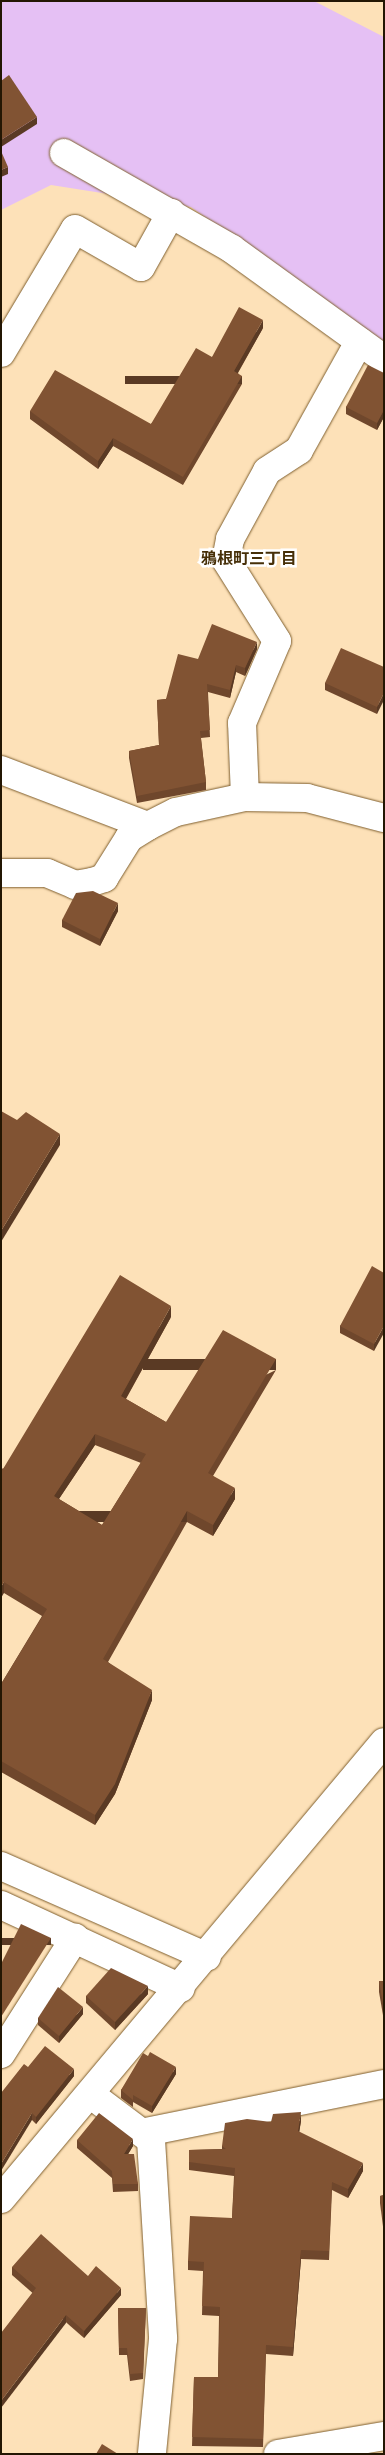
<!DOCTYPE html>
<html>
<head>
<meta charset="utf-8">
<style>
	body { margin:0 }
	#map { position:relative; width:385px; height:2455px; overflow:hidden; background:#fde1b8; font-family:Lato,"Noto Sans JP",sans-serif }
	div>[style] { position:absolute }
	.green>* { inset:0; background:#e5c0f4 }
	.roads { filter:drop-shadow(0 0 1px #7f5f2f) drop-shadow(0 0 1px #7f5f2f) }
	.minor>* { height:28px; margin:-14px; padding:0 14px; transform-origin:14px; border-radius:14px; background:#fff }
	.wall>* { inset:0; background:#6f472c }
	.shaded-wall>* { inset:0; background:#5a3a24; transform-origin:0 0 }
	.building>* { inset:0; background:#815333 }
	span { translate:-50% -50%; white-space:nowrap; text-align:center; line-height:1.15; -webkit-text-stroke:5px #fff; paint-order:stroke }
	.neighbourhood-label { font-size:16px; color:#462f08; font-weight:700 }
	.frame { position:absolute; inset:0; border:2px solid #231603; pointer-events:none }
</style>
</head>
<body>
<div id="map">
	<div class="green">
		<div style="clip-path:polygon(1px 1px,314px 1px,384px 37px,384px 345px,191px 207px,51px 185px,1px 210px)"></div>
	</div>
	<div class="roads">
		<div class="minor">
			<div style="left:64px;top:153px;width:193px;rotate:29.7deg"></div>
			<div style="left:232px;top:249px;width:188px;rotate:35.9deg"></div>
			<div style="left:1px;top:353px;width:144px;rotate:-59.2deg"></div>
			<div style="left:75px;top:229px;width:76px;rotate:29.9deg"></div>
			<div style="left:141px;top:267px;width:62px;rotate:-60.9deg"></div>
			<div style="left:1px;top:770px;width:157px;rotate:20.9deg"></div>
			<div style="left:148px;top:826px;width:31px;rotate:-27deg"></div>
			<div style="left:176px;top:812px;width:71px;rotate:-12.3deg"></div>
			<div style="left:245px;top:797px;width:62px;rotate:0.9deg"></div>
			<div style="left:307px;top:798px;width:80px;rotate:14.6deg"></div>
			<div style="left:245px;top:797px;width:74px;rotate:-92.3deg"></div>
			<div style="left:242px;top:723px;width:89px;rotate:-66.9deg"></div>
			<div style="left:277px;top:641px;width:96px;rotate:-122.2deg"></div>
			<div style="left:226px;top:560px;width:21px;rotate:-79deg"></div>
			<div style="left:230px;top:539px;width:77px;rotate:-61.4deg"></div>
			<div style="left:267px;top:471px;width:38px;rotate:-33deg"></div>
			<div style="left:299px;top:450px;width:124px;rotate:-60.9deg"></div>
			<div style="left:1px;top:873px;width:46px"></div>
			<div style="left:47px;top:873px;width:30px;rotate:23deg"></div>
			<div style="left:75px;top:885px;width:17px;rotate:-10deg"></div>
			<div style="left:92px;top:882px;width:13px;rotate:-18deg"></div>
			<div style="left:104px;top:878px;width:47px;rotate:-58deg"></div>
			<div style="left:129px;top:838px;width:22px;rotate:-32deg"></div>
			<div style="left:1px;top:1866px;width:225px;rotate:23.8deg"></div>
			<div style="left:1px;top:1905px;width:198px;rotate:24.8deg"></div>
			<div style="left:1px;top:2054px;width:138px;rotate:-57.5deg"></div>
			<div style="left:90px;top:2094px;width:76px;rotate:37deg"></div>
			<div style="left:151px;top:2140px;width:199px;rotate:86.5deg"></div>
			<div style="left:163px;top:2339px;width:116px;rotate:95.5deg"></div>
			<div style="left:146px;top:2132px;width:243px;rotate:-11.4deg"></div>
			<div style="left:1px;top:2199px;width:596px;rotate:-50.03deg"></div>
			<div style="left:278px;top:2454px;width:108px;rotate:-9.6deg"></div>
		</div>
	</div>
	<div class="wall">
		<div style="clip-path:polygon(263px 328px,238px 373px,242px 384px,183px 485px,113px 446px,98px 469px,30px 419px,30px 411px,151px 424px,212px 357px)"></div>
		<div style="clip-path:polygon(384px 373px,384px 417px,377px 430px,346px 414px,346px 407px)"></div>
		<div style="clip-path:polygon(257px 649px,245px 676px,236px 672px,230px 698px,208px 692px,210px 737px,201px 738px,206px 782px,206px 790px,137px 803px,129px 758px,129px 751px,159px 745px,157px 700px,166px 699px,198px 659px)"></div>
		<div style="clip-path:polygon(384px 667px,377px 714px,325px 690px,325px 683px)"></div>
		<div style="clip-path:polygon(118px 911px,100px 946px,62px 927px,62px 920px)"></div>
		<div style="clip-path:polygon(384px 1273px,374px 1351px,340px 1333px,340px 1326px)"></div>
		<div style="clip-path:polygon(evenodd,171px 1317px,126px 1399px,166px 1422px,276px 1370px,213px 1476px,235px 1499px,213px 1536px,187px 1522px,108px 1662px,152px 1700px,115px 1794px,95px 1825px,1px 1772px,1px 1684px,42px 1616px,4px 1593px,3px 1469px,171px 1317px,95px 1445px,141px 1463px,102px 1525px,59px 1499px,95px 1445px)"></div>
		<div style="clip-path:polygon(379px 1981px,384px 1981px,384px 2021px,379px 1992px)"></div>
		<div style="clip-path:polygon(148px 1994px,115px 2030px,86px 2003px,86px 1996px)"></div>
		<div style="clip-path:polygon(83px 2014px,59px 2043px,38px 2025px,38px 2018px)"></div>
		<div style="clip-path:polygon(148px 2056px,176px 2074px,152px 2113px,133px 2102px,133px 2107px,121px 2098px,121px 2090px)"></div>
		<div style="clip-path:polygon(28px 2067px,74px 2076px,36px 2124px,32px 2120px)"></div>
		<div style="clip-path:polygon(301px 2121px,299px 2132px,363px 2171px,348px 2198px,332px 2190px,329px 2260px,301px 2259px,293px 2356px,266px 2354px,263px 2447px,192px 2446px,194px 2377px,218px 2377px,219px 2316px,202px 2315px,203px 2271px,188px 2270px,188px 2261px,232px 2218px,234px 2176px,189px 2170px,189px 2150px,222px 2149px,222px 2146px,271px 2122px)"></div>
		<div style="clip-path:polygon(77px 2140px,133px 2146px,128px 2154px,138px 2184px,138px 2191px,113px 2192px,112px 2178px,77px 2148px)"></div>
		<div style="clip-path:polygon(384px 2195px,384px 2234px,380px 2203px,380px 2196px)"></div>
		<div style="clip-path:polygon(12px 2267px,88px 2276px,121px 2295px,84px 2338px,12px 2275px)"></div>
		<div style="clip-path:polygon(118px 2308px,146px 2308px,143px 2379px,130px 2381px,127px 2355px,119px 2355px)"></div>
	</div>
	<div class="shaded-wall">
		<div style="clip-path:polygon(37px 117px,37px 124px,1px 147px,1px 140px)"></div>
		<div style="clip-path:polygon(8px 167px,8px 174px,1px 177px,1px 170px)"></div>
		<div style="clip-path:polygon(263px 320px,263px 328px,234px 379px,234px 371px)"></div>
		<div style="left:242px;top:376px;width:8px;height:117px;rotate:90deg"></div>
		<div style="clip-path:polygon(384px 410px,384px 417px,377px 430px,377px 423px)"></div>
		<div style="clip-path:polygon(113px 438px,113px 446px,98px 469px,98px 461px)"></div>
		<div style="clip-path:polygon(257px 642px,257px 649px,245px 676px,245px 668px)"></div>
		<div style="clip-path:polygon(236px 665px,236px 672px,230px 698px,230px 690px)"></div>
		<div style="clip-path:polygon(384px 693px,384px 700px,377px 714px,377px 707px)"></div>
		<div style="clip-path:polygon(118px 903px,118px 911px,100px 946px,100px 939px)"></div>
		<div style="clip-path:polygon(60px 1134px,60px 1145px,1px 1242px,1px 1231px)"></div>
		<div style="clip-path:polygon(171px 1306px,171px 1317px,121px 1407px,121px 1396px)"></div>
		<div style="clip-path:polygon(384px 1326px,384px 1333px,374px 1351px,374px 1344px)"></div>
		<div style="left:276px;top:1359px;width:11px;height:133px;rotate:90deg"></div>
		<div style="clip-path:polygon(95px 1434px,95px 1445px,54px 1506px,54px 1496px)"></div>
		<div style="clip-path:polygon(235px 1488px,235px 1499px,213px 1536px,213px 1525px)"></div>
		<div style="left:187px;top:1511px;width:11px;height:170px;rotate:90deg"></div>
		<div style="clip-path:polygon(4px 1582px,4px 1593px,1px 1598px,1px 1587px)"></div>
		<div style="clip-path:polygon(152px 1690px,152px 1700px,115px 1794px,95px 1825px,95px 1815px)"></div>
		<div style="left:51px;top:1938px;width:7px;height:93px;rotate:90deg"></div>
		<div style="clip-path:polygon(148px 1986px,148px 1994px,115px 2030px,115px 2022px)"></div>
		<div style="clip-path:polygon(83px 2007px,83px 2014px,59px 2043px,59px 2036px)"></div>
		<div style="clip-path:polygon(176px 2067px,176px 2074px,152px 2113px,152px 2106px)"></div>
		<div style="clip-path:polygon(74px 2069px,74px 2076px,36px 2124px,36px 2117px)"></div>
		<div style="clip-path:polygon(301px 2112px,301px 2121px,298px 2140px,298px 2131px)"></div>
		<div style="clip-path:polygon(32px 2113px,32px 2120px,1px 2171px,1px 2164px)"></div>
		<div style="clip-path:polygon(133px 2139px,133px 2146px,124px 2161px,124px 2154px)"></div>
		<div style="clip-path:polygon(363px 2163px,363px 2171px,348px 2198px,348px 2189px)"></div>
		<div style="clip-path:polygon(301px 2250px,301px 2259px,293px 2356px,293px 2347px)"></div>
		<div style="clip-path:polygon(121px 2288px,121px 2295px,84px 2338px,84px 2331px)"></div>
		<div style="clip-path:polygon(66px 2315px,66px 2323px,1px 2408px,1px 2401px)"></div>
	</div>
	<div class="building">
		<div style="clip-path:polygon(9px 75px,37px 117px,1px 140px,1px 81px)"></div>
		<div style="clip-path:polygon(1px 151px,8px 167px,1px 170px)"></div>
		<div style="clip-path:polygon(239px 307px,263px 320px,234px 371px,242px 376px,183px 477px,113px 438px,98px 461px,30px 411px,55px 370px,151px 424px,196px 348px,212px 357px)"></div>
		<div style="clip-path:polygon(368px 365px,384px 373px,384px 410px,377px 423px,346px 407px)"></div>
		<div style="clip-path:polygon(212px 624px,257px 642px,245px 668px,236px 665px,230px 690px,207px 684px,210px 730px,200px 731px,206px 782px,137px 796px,129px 751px,159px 745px,157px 700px,166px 699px,178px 654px,198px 659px)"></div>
		<div style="clip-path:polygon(341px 648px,384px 667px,384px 693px,377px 707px,325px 683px)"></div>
		<div style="clip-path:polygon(93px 891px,118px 903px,100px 939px,62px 920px,76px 893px)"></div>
		<div style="clip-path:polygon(1px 1111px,17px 1120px,26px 1112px,60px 1134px,1px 1231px)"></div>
		<div style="clip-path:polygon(372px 1266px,384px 1273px,384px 1326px,374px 1344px,340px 1326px)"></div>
		<div style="clip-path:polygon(evenodd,120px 1275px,171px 1306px,121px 1396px,166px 1422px,223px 1330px,276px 1359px,208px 1473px,235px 1488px,213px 1525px,187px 1511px,103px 1659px,152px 1690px,115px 1784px,95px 1815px,1px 1761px,1px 1684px,47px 1609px,4px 1582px,1px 1587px,1px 1467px,3px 1469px,120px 1275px,95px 1434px,146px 1454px,102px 1525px,54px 1496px,95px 1434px)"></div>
		<div style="clip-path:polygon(21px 1924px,51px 1938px,1px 2017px,1px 1964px)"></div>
		<div style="clip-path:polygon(111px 1968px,148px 1986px,115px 2022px,86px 1996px)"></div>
		<div style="clip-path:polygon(379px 1981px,384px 1981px,384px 2010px)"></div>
		<div style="clip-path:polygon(58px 1987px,83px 2007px,59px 2036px,38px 2018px)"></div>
		<div style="clip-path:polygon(45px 2046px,74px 2069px,36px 2117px,32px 2113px,1px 2164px,1px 2093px,24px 2064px,28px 2067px)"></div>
		<div style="clip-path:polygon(150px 2052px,176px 2067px,152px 2106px,133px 2095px,133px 2100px,121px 2090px,143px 2053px,148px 2056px)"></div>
		<div style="clip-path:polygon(301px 2112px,298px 2131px,363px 2163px,348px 2189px,332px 2182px,329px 2251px,301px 2250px,293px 2347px,266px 2345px,263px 2439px,192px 2437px,194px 2377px,218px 2377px,220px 2307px,202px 2306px,204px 2262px,188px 2261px,190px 2216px,232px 2218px,235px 2168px,189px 2162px,189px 2150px,226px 2149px,222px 2146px,225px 2123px,247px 2119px,271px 2122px,273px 2114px)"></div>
		<div style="clip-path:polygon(99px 2113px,133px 2139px,124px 2154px,134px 2154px,138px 2184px,113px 2184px,112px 2171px,77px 2140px)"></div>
		<div style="clip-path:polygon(384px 2195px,384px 2227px,380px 2196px)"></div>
		<div style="clip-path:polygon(41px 2234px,88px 2276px,96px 2266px,121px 2288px,84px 2331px,66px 2315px,1px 2401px,1px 2333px,36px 2288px,12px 2267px)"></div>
		<div style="clip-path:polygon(118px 2308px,146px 2308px,143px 2373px,130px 2374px,127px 2348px,119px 2348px)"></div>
		<div style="clip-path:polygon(102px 2444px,118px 2454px,96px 2454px)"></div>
	</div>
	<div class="neighbourhood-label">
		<span style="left:249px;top:558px">鴉根町三丁目</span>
	</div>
	<div class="frame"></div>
</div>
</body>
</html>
